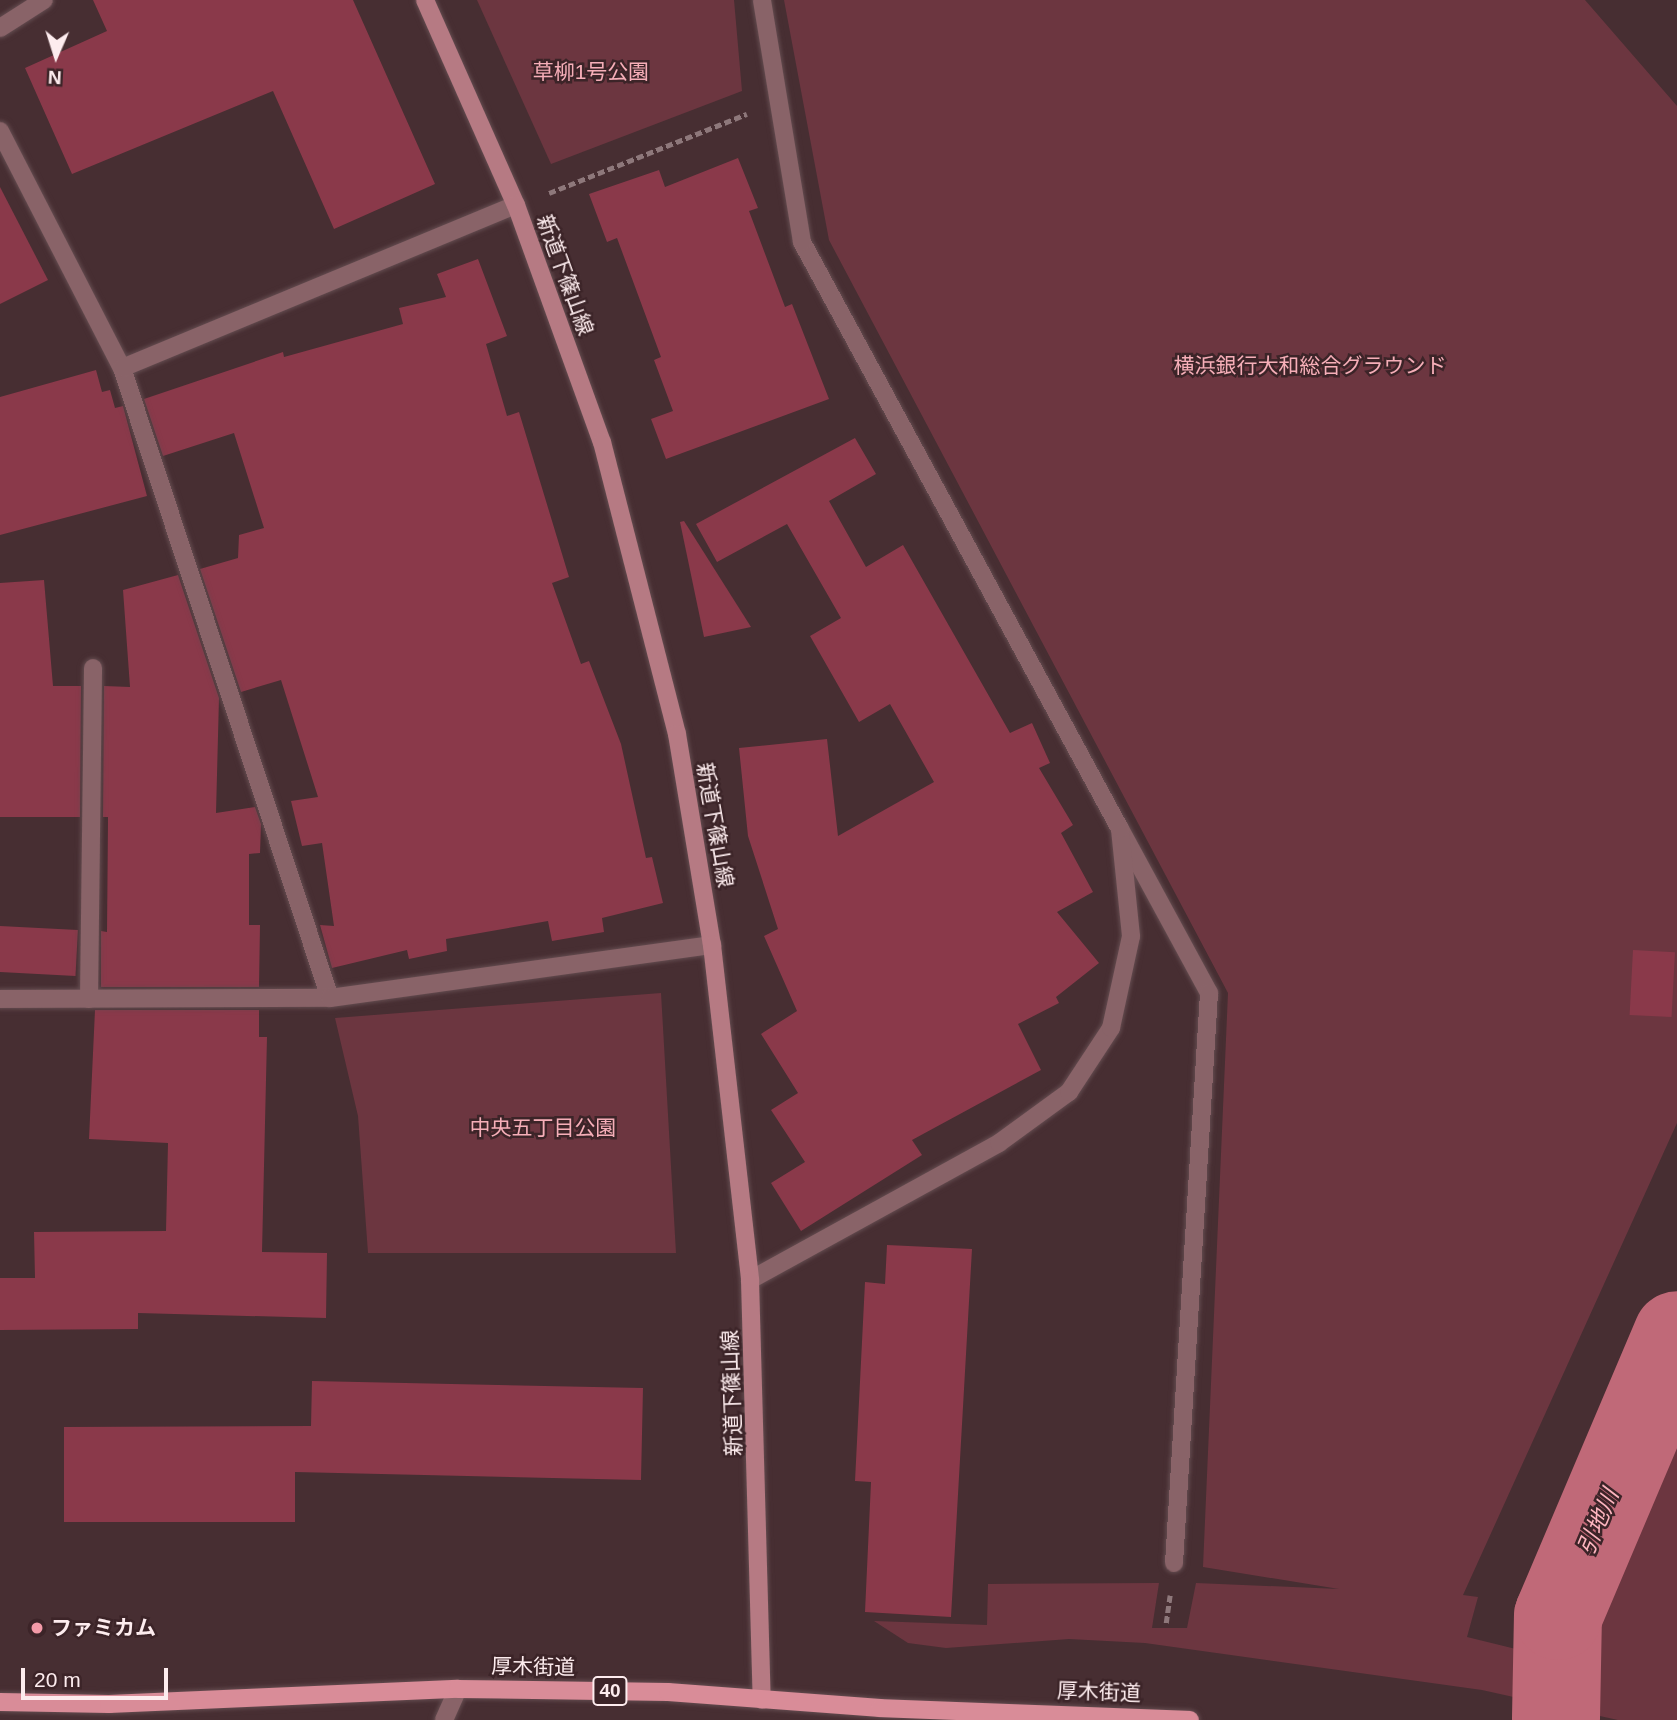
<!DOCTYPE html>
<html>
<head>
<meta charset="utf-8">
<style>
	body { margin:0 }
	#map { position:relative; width:1677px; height:1720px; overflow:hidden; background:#472e32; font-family:Helvetica,"Noto Sans JP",sans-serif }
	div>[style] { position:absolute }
	.green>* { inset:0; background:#6c3640 }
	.river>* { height:88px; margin:-44px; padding:0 44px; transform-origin:44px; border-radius:44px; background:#c06978 }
	.building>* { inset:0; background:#8a394a; transform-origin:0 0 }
	.path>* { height:4.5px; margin-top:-2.25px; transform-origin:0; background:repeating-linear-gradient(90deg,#8e787b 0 7px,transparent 0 10.5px) }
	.roads { filter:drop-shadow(0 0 2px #644c50) drop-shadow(0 0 2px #644c50) }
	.lane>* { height:18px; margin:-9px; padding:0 9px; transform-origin:9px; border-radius:9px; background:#896368 }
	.street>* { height:18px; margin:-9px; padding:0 9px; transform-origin:9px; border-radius:9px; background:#896368 }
	.secondary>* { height:18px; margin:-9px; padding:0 9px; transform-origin:9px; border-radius:9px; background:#b67a83 }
	.primary>* { height:18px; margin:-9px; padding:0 9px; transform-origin:9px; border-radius:9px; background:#d98c98 }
	.dots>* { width:19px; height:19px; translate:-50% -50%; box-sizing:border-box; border:4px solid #3c2428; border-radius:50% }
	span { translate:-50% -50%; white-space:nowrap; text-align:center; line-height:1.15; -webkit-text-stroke:5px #3c2428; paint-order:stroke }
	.shield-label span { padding:2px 5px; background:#3c2428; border:2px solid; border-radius:5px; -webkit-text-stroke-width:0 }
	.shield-label { font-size:19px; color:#fdecee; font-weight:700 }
	.park-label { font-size:21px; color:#f6aeb8 }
	.street-label { font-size:21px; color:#fdecee }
	.poi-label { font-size:21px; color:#fdecee; font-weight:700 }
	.left { translate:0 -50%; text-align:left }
	.water-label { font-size:23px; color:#fdb5bf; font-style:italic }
	.north { position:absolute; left:21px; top:21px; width:70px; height:70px; -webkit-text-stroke:5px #3c2428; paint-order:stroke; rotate:183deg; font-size:19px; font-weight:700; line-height:28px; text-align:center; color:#fdecee }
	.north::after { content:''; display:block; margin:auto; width:24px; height:32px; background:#fdecee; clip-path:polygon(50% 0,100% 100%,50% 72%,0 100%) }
	.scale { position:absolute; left:21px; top:1668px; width:147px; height:32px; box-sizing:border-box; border:4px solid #fdecee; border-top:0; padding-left:9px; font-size:21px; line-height:24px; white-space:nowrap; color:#fdecee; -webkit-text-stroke:5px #3c2428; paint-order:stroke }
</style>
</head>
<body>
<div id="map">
	<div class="green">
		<div style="clip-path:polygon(477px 0,734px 0,742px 91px,551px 164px)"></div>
		<div style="clip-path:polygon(784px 0,1585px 0,1677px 106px,1677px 1123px,1463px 1595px,1478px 1597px,1467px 1637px,1544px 1656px,1677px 1411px,1677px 1720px,1618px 1720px,1482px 1690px,1145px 1643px,1069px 1639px,946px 1648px,908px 1643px,874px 1621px,987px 1625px,988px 1584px,1159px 1583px,1152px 1628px,1187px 1628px,1196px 1583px,1339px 1589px,1203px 1567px,1228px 993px,829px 240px)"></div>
		<div style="clip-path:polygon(661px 993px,676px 1253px,368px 1253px,358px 1116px,335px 1018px)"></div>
	</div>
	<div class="river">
		<div style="left:1556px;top:1718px;width:102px;rotate:-88.9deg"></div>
		<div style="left:1558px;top:1616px;width:305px;rotate:-67deg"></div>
	</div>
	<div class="building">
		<div style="clip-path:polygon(93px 0,353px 0,435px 184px,334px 229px,273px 91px,72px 174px,25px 68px,107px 31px)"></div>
		<div style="clip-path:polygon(738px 158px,758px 208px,749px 211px,785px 307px,792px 304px,829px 399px,666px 459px,651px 419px,673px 411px,654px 360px,661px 357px,617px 238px,607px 242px,589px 194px,659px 170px,665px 187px)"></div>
		<div style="clip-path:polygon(0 187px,48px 280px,0 304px)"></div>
		<div style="clip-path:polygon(478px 259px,507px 336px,486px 344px,507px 416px,519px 412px,569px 577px,552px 583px,581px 664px,589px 661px,621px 744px,646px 858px,652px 857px,663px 903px,602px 918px,604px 932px,552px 941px,548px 921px,446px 939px,447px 951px,409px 959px,407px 950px,332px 968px,320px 925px,334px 926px,322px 843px,302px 846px,291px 801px,318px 797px,281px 680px,241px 692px,200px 569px,238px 558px,239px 535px,264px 528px,234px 433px,163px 456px,144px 399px,283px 352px,284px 357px,403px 324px,399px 308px,446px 297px,437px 274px)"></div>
		<div style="clip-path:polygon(96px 370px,102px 392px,110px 390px,115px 408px,123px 406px,147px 496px,0 535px,0 397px)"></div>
		<div style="clip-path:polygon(855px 438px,876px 474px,829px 501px,866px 567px,903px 545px,1010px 733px,1032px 723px,1050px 763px,1039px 768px,1073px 825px,1061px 833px,1093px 892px,1057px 912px,1099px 963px,1056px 997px,1059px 1003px,1018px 1024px,1041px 1070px,912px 1140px,922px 1155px,801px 1231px,771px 1183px,805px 1162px,771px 1110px,798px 1093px,761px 1034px,797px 1011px,764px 936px,778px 929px,748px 836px,739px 748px,827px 739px,838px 836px,934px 782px,890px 704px,859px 722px,810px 636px,841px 618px,787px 524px,717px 562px,696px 524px)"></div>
		<div style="clip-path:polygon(684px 521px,751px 627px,704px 637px,680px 522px)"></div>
		<div style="clip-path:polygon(178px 575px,219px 698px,216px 813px,255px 807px,261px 824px,260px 853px,249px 854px,249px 925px,260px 925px,259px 987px,101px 987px,101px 931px,107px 932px,108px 817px,103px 817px,104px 686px,130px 687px,123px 590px)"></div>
		<div style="clip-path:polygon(44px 580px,53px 686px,81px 686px,80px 817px,0 817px,0 583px)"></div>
		<div style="left:0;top:926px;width:78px;height:46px;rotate:3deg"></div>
		<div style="left:1633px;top:950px;width:42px;height:65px;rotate:3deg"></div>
		<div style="clip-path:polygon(95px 1010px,259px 1010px,259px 1037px,267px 1037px,262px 1252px,327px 1253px,326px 1318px,138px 1313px,138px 1329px,0 1330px,0 1278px,35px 1278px,34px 1232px,166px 1231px,168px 1143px,89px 1139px)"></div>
		<div style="clip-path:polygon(887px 1245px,972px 1249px,951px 1617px,865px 1612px,871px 1482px,855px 1481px,865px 1282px,885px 1284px)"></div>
		<div style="clip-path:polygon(312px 1381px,643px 1388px,641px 1480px,295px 1472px,295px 1522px,64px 1522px,64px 1427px,311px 1426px)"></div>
	</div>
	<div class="path">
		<div style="left:549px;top:193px;width:213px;rotate:-21.8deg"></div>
		<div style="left:1166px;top:1623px;width:28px;rotate:-82deg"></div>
	</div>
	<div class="roads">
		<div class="lane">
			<div style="left:1120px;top:829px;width:187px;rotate:61.5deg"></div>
			<div style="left:1209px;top:993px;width:571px;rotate:93.51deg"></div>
			<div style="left:89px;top:999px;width:331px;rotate:-89.3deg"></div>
		</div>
		<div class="street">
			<div style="left:0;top:28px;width:52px;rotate:-32.5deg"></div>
			<div style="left:0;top:131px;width:267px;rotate:62.8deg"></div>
			<div style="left:122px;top:368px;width:663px;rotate:71.73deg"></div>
			<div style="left:122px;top:368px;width:426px;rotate:-22.5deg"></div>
			<div style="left:0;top:999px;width:330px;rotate:-0.2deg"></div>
			<div style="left:330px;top:998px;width:386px;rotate:-7.9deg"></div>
			<div style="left:750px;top:1280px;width:284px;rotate:-28.8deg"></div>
			<div style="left:999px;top:1143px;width:87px;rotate:-36.1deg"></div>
			<div style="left:1069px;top:1092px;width:77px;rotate:-56.7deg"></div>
			<div style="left:1111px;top:1028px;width:94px;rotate:-77.7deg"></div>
			<div style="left:1131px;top:936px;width:108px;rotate:-95.9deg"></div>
			<div style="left:1120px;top:829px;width:668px;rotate:-118.45deg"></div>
			<div style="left:802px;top:242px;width:245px;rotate:-99.4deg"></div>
			<div style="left:444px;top:1720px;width:34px;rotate:-66deg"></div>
		</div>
		<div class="secondary">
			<div style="left:425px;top:0;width:224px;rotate:66.1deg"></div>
			<div style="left:516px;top:205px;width:252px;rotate:70.1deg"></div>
			<div style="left:602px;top:442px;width:301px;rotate:75.6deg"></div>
			<div style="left:677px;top:734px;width:214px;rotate:80.6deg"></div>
			<div style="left:712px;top:945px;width:337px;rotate:83.5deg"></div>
			<div style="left:750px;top:1280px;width:420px;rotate:88.4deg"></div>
		</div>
		<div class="primary">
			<div style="left:0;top:1702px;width:109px;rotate:1.1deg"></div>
			<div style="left:109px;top:1704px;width:349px;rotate:-2.5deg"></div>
			<div style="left:458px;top:1689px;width:210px;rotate:0.8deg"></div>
			<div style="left:668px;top:1692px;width:213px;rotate:4.3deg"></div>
			<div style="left:880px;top:1708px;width:310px;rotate:2.2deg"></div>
		</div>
	</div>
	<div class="dots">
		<div style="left:37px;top:1628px;background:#f39aa8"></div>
	</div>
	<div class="shield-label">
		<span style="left:610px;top:1691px">40</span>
	</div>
	<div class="park-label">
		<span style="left:591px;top:72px">草柳1号公園</span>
		<span style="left:1310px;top:366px">横浜銀行大和総合グラウンド</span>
		<span style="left:543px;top:1128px">中央五丁目公園</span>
	</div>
	<div class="street-label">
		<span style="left:565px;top:275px;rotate:70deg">新道下篠山線</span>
		<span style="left:715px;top:825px;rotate:80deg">新道下篠山線</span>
		<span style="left:732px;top:1393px;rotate:-92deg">新道下篠山線</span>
		<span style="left:533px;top:1667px;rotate:1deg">厚木街道</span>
		<span style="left:1099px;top:1692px;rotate:2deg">厚木街道</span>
	</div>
	<div class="poi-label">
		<span class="left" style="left:51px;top:1628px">ファミカム</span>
	</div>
	<div class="water-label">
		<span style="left:1598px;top:1522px;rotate:-67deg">引地川</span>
	</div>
	<div class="north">N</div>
	<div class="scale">20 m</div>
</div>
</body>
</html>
